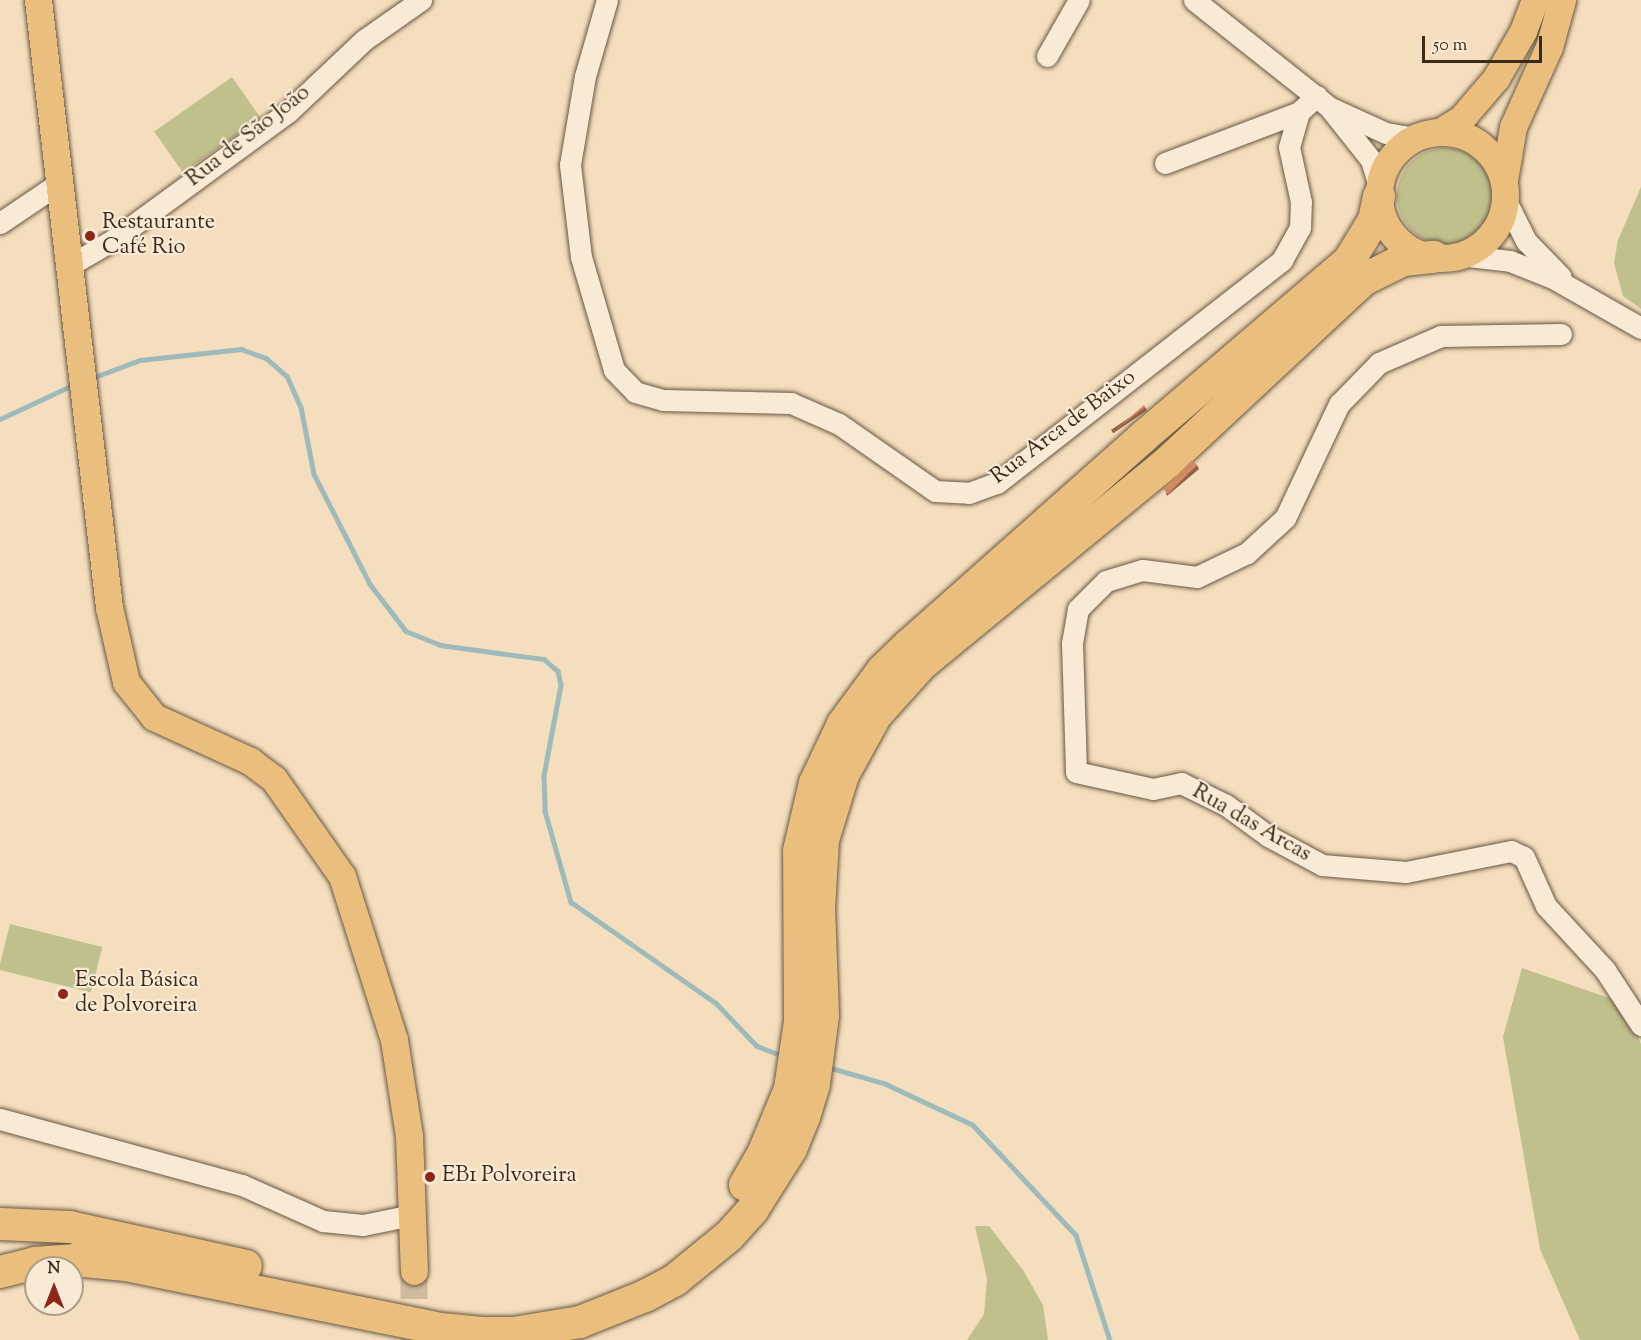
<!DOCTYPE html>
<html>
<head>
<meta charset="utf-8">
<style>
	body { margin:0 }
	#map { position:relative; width:1641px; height:1340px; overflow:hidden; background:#f4debd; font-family:"Sorts Mill Goudy",serif }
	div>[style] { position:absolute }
	.green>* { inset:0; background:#c0c08d; transform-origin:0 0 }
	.round { border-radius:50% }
	.stream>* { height:4.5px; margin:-2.25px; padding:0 2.25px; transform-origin:2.25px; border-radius:2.25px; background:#9fbaba }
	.major-tunnel>* { height:27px; margin-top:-13.5px; transform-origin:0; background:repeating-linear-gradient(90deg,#cfba9d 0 27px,transparent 0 41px) }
	.roads { filter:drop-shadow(0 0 2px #695744) drop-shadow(0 0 2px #695744) }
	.minor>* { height:21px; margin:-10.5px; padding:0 10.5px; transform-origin:10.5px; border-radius:10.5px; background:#f8ead4 }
	.major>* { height:27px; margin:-13.5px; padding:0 13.5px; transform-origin:13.5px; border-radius:13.5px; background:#eabf7e }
	.major>.ring { margin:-13.5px; padding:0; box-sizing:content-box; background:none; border:27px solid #eabf7e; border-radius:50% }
	.highway>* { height:32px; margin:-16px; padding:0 16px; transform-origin:16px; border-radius:16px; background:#eabf7e }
	.shaded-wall>* { inset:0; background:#916145; transform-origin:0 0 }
	.building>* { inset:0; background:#cf8a62; transform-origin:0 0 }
	.dots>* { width:16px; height:16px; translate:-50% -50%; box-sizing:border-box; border:3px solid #f8ead4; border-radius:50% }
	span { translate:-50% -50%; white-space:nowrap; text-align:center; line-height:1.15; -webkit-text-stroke:4.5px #f8ead4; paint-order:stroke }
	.street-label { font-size:22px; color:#3b2a1b }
	.poi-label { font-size:22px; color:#3b2a1b }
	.left { translate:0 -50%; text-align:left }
	.north { position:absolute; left:24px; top:1256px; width:60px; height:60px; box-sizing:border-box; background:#f8ead4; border:2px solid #ac9d8a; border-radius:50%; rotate:0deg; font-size:16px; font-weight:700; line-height:24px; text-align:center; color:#3b2a1b }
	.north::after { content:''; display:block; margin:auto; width:21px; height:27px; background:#8f2418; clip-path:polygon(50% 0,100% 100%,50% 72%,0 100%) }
	.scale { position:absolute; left:1422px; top:36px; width:120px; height:27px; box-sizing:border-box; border:3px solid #3b2a1b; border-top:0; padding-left:8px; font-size:18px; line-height:21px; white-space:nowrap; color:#3b2a1b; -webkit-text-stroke:4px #f8ead4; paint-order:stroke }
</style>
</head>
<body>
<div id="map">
	<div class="green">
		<div style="left:232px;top:77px;width:50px;height:95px;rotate:55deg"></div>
		<div class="round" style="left:1397px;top:148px;width:96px;height:96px"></div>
		<div style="clip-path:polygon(1641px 187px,1641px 309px,1623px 296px,1614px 263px,1618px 240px)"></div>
		<div style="left:10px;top:924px;width:95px;height:47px;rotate:14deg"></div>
		<div style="clip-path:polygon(1522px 968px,1615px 1000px,1627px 1011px,1641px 1044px,1641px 1340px,1580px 1340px,1540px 1249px,1503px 1037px)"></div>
		<div style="clip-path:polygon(975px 1226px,989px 1226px,1023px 1270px,1043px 1305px,1048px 1340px,967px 1340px,984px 1314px,987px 1279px)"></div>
	</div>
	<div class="stream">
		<div style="left:92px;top:378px;width:51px;rotate:-20.6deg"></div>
		<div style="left:140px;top:360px;width:102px;rotate:-6.2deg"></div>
		<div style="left:241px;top:349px;width:27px;rotate:20deg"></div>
		<div style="left:266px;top:358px;width:28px;rotate:41deg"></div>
		<div style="left:287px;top:376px;width:34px;rotate:66deg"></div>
		<div style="left:301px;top:407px;width:68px;rotate:79deg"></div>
		<div style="left:314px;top:474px;width:123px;rotate:63deg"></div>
		<div style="left:370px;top:584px;width:59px;rotate:52.5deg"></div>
		<div style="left:406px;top:631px;width:37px;rotate:22deg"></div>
		<div style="left:440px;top:645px;width:105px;rotate:7.7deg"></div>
		<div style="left:544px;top:659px;width:18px;rotate:41deg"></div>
		<div style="left:558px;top:671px;width:14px;rotate:78deg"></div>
		<div style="left:561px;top:685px;width:93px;rotate:100.6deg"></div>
		<div style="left:544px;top:776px;width:35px;rotate:88deg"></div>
		<div style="left:545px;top:811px;width:95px;rotate:74.1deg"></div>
		<div style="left:571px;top:902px;width:177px;rotate:34.9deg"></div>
		<div style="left:716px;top:1003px;width:59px;rotate:46.4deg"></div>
		<div style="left:757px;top:1046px;width:30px;rotate:21deg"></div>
		<div style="left:0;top:419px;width:81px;rotate:-25deg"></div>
		<div style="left:828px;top:1067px;width:60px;rotate:16.3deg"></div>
		<div style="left:886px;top:1084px;width:96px;rotate:25.2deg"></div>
		<div style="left:973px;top:1125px;width:151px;rotate:46.9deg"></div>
		<div style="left:1076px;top:1235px;width:110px;rotate:72.1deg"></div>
	</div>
	<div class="major-tunnel">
		<div style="left:414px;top:1271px;width:69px;rotate:90deg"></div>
	</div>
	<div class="roads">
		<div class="minor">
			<div style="left:607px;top:0;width:79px;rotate:106.1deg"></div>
			<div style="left:585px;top:76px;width:90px;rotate:99.6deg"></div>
			<div style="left:570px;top:165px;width:93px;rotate:83.2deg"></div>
			<div style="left:581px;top:257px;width:118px;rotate:73.7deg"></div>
			<div style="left:614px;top:370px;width:30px;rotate:46deg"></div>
			<div style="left:635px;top:392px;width:29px;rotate:16deg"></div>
			<div style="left:663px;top:400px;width:128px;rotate:1.3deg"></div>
			<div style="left:791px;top:403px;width:52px;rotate:23.6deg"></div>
			<div style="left:839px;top:424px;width:117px;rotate:34.9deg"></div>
			<div style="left:935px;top:491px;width:34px;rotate:3deg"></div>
			<div style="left:969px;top:493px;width:30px;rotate:-20deg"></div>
			<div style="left:997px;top:483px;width:362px;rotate:-38deg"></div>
			<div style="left:1282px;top:260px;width:37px;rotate:-61deg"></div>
			<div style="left:1300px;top:228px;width:26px;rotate:-88deg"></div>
			<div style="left:1301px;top:202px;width:56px;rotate:-102.3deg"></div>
			<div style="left:1289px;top:147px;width:36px;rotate:-74deg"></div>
			<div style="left:1299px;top:112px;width:24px;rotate:-42deg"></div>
			<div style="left:1194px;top:0;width:172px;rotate:38.4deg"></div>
			<div style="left:1329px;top:107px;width:68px;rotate:51.6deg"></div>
			<div style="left:1371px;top:160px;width:28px;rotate:73deg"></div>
			<div style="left:1047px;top:56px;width:64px;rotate:-60.3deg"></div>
			<div style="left:1333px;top:109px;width:58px;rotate:24.4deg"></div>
			<div style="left:1386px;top:133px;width:27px;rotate:10deg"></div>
			<div style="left:1165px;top:163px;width:143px;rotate:-20.8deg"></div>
			<div style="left:1505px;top:199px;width:47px;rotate:63.4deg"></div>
			<div style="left:1526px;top:241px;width:50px;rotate:45.8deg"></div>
			<div style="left:0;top:223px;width:71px;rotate:-34.1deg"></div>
			<div style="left:1460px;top:255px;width:50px;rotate:6.8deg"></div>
			<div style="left:1510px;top:261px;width:46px;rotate:21.6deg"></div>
			<div style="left:1553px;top:278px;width:101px;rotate:29.6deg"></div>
			<div style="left:70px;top:265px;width:50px;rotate:-30.2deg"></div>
			<div style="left:113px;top:240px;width:218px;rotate:-36.2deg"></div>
			<div style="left:289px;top:111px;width:103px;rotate:-43.4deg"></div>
			<div style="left:364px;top:40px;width:70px;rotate:-35.1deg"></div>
			<div style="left:1561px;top:334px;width:120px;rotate:179deg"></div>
			<div style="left:1441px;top:336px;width:68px;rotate:156.5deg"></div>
			<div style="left:1379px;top:363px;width:57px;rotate:134.3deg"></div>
			<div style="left:1339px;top:404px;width:126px;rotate:115.3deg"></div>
			<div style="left:1285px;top:518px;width:52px;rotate:137.4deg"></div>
			<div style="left:1247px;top:553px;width:55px;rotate:154.4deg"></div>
			<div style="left:1197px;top:577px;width:55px;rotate:-172.7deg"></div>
			<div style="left:1142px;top:570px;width:38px;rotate:163deg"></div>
			<div style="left:1106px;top:581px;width:40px;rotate:135deg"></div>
			<div style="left:1078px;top:609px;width:35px;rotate:100deg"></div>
			<div style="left:1072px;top:643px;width:129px;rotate:88.2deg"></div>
			<div style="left:1076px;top:772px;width:79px;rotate:12.4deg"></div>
			<div style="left:1153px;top:789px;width:29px;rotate:-12deg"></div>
			<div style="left:1181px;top:783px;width:50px;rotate:26.1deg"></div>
			<div style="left:1226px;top:805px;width:52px;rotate:36.4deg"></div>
			<div style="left:1268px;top:836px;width:61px;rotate:28.2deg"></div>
			<div style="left:1322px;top:865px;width:84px;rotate:4.8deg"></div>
			<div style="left:1406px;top:872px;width:107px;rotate:-11.3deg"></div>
			<div style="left:1511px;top:851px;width:14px;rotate:25deg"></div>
			<div style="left:1524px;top:857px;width:54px;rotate:65.8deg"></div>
			<div style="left:1546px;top:906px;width:87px;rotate:47.3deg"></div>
			<div style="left:1605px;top:970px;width:66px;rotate:56.8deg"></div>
			<div style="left:0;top:1119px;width:251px;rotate:15.3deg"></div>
			<div style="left:242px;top:1185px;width:89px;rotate:24deg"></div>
			<div style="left:323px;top:1221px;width:40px;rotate:5.7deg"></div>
			<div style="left:363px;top:1225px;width:50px;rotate:-11.5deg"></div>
		</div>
		<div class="major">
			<div style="left:38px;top:0;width:611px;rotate:83.33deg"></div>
			<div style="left:109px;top:607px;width:77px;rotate:77.2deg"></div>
			<div style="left:126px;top:682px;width:45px;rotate:51.3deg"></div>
			<div style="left:154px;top:717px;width:106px;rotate:24.6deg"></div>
			<div style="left:250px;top:761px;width:30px;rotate:37deg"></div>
			<div style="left:274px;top:779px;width:118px;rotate:55deg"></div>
			<div style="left:342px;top:876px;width:172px;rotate:72.4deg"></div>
			<div style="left:394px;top:1040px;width:97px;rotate:81.1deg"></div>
			<div style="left:409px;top:1136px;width:135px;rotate:87.9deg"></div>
			<div style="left:1440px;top:132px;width:25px;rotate:-32deg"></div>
			<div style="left:1461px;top:119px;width:54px;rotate:-49.5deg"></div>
			<div style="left:1496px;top:78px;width:54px;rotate:-60.1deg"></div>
			<div style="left:1523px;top:31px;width:33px;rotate:-69deg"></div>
			<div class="ring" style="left:1379px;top:132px;width:99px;height:99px"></div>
			<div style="left:1504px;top:180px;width:54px;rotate:-80.4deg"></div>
			<div style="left:1513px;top:127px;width:88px;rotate:-65.8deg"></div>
			<div style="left:1549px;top:47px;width:49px;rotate:-74.5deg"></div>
		</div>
		<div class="highway">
			<div style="left:745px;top:1185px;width:36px;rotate:-60deg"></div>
			<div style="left:763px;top:1154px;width:70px;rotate:-67.4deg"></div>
			<div style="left:790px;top:1089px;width:69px;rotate:-81.6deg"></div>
			<div style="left:800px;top:1021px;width:170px;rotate:-90.3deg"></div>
			<div style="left:799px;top:851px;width:70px;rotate:-76.8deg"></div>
			<div style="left:815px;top:783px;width:65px;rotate:-64.6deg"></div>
			<div style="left:843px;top:724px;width:67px;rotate:-53.5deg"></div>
			<div style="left:883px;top:670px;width:36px;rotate:-44deg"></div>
			<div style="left:909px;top:645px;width:312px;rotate:-41.6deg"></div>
			<div style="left:1142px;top:438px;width:272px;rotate:-40.5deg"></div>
			<div style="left:1349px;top:261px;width:48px;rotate:-58.6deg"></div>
			<div style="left:1374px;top:220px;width:24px;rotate:-78deg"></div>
			<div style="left:0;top:1224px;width:70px;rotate:2.5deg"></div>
			<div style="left:70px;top:1227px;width:180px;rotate:12.5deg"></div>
			<div style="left:0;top:1272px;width:36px;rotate:-14deg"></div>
			<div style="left:35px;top:1263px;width:40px;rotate:-4.3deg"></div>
			<div style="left:75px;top:1260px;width:51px;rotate:5.6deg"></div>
			<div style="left:126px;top:1265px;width:321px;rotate:11.5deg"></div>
			<div style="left:441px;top:1329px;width:41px;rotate:5.6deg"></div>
			<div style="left:482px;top:1333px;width:32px"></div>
			<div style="left:514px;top:1333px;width:67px;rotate:-9.5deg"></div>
			<div style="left:580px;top:1322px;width:70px;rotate:-21.8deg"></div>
			<div style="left:645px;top:1296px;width:34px;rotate:-28deg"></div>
			<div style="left:675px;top:1280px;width:70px;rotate:-39.2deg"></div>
			<div style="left:729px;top:1236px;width:36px;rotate:-48deg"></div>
			<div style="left:753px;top:1209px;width:71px;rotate:-57.7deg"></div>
			<div style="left:791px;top:1149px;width:35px;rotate:-68deg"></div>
			<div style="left:804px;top:1117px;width:34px;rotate:-73deg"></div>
			<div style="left:814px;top:1084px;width:69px;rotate:-82.5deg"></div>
			<div style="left:823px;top:1016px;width:107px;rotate:-92.1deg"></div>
			<div style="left:819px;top:909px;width:69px;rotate:-86.7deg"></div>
			<div style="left:823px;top:840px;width:68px;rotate:-72.9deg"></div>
			<div style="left:843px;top:775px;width:68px;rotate:-61.2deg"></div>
			<div style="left:876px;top:715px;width:69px;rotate:-48deg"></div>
			<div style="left:922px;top:664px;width:318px;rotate:-39.4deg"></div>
			<div style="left:1168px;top:462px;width:267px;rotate:-43deg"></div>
			<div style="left:1363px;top:280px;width:45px;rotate:-26.6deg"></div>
			<div style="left:1403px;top:260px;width:31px;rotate:-6deg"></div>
		</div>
	</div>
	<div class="shaded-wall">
		<div style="left:1145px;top:407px;width:4px;height:41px;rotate:56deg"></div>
		<div style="clip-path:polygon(1197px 465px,1199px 469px,1167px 496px,1166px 493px)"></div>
	</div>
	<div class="building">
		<div style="clip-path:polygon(1144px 405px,1145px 407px,1113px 432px)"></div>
		<div style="left:1192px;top:460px;width:7px;height:41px;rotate:45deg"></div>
	</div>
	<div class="dots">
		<div style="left:90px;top:236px;background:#8f2418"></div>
		<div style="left:63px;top:994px;background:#8f2418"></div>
		<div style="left:430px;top:1177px;background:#8f2418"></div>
	</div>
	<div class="street-label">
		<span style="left:249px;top:137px;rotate:-38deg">Rua de São João</span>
		<span style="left:1064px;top:428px;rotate:-37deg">Rua Arca de Baixo</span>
		<span style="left:1251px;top:824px;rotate:30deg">Rua das Arcas</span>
	</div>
	<div class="poi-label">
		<span class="left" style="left:102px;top:236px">Restaurante<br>Café Rio</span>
		<span class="left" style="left:75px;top:994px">Escola Básica<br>de Polvoreira</span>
		<span class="left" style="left:442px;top:1177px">EB1 Polvoreira</span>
	</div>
	<div class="north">N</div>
	<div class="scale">50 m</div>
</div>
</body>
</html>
